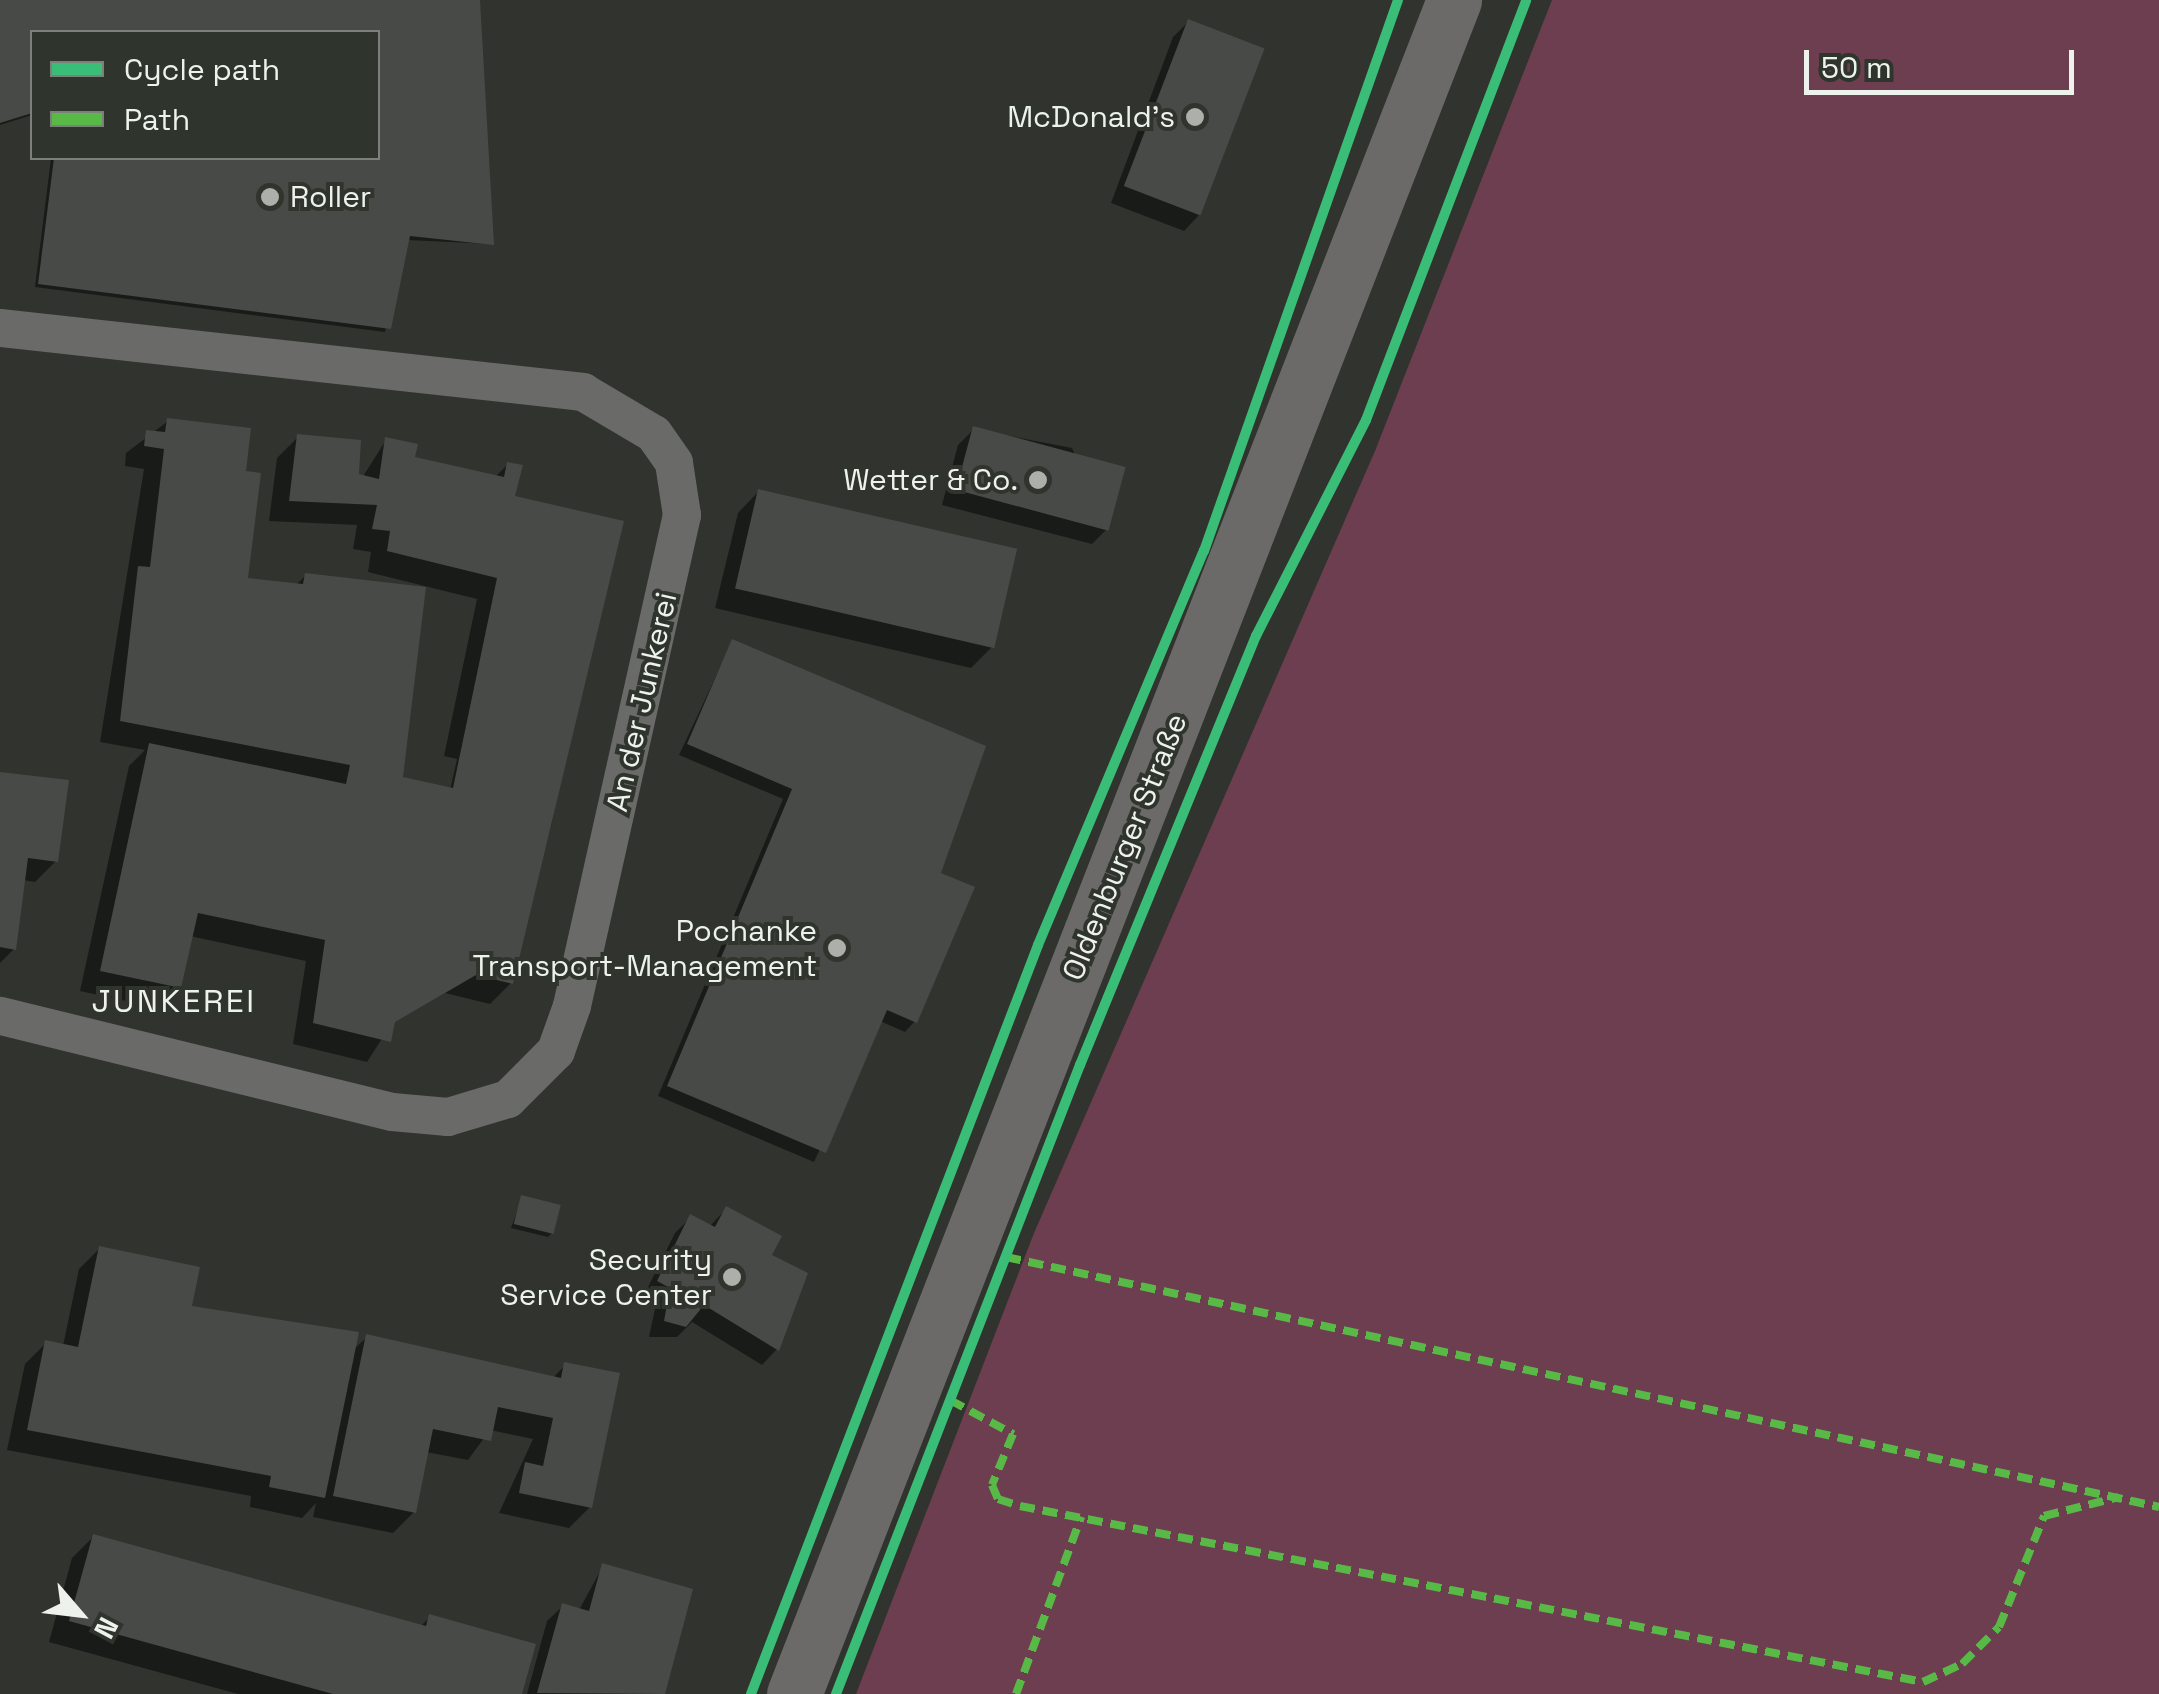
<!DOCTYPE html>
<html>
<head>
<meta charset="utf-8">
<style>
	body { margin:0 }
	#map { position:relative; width:2159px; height:1694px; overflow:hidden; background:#30332e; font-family:"Space Grotesk",sans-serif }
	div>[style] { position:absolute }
	.green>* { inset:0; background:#6c3e4f }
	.shadow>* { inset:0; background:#0007 }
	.building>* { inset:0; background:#484a47; transform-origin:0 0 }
	.minor>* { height:38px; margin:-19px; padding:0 19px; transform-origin:19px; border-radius:19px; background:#6a6a69 }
	.primary>* { height:55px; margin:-27.5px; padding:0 27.5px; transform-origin:27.5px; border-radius:27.5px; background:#6b6a69 }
	.quiet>* { height:8px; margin-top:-4px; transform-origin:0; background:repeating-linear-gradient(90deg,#58b947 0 15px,transparent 0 23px) }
	.cycleway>* { height:10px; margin:-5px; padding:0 5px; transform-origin:5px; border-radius:5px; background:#3abd76 }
	.dots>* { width:28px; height:28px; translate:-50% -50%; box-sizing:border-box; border:5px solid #2f342d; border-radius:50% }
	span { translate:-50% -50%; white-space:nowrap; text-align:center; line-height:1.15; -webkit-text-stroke:8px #2f342d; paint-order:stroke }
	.poi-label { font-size:30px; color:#eef2ed }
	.right { translate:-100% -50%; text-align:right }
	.left { translate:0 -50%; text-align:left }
	.street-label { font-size:30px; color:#eef2ed }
	.neighbourhood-label { font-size:32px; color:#eef2ed; letter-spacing:2.5px }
	.legend { position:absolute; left:30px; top:30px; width:350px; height:130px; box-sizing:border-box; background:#2f342d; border:2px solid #7b807a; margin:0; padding:12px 18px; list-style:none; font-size:30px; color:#eef2ed }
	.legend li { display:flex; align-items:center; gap:20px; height:50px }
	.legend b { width:50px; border:2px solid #7b807a }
	.north { position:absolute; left:30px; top:1564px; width:100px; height:100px; -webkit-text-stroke:8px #2f342d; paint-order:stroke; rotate:118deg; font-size:28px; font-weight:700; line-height:40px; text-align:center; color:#eef2ed }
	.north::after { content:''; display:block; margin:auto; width:35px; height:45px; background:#eef2ed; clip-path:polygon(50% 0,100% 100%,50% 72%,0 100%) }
	.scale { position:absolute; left:1804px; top:50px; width:270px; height:45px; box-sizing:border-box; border:5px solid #eef2ed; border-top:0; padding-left:12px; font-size:30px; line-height:35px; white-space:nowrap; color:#eef2ed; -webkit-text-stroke:8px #2f342d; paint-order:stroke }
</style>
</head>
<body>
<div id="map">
	<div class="green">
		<div style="clip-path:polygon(1552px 0,2159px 0,2159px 1694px,856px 1694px,1034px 1233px,1375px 451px)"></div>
	</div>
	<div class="shadow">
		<div style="clip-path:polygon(0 0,478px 0,492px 244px,407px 240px,385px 332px,35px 287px,51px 158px,378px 158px,378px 32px,32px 32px,32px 115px,0 125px)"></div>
		<div style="clip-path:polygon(1189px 21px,1199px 215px,1184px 231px,1111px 203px,1173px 37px)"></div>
		<div style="clip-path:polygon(168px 421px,243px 473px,245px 580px,295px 586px,306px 575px,400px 779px,450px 790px,457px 759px,444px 756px,477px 599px,368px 572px,371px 552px,353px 549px,357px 525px,269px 521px,277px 458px,298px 437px,362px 478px,386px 440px,412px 458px,495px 477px,508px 464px,566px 757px,551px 826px,511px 983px,490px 1004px,445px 993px,392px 1023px,367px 1062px,293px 1044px,306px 961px,190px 936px,179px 987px,158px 1008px,80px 991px,129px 766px,145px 750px,100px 742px,144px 469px,125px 466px,126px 453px)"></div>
		<div style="clip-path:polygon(974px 429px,1072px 448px,1108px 528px,1092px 544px,942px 505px,958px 445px)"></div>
		<div style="clip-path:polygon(758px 492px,992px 647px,971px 668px,715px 608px,738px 513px)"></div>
		<div style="clip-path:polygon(732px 642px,938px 874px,915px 1021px,905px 1032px,880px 1021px,814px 1162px,658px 1096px,783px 799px,679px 755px)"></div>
		<div style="clip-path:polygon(0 774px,56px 861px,35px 882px,23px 880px,14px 949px,0 963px)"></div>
		<div style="clip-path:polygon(522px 1198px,552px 1233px,548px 1237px,511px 1228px)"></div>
		<div style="clip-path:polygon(726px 1209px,769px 1256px,777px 1349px,762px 1365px,692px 1322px,677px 1337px,649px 1337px,656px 1304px,643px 1297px,675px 1233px,691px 1217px,709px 1227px)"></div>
		<div style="clip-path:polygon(100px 1248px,189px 1308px,352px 1351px,367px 1337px,552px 1379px,565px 1365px,590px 1507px,569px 1528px,499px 1513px,533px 1439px,490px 1430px,468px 1460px,426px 1452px,414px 1512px,393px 1533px,313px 1517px,316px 1503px,302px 1518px,250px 1507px,251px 1496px,7px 1450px,25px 1364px,46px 1343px,63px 1346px,79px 1269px)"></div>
		<div style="clip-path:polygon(93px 1537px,420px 1627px,430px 1617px,519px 1694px,238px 1694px,49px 1642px,72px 1558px)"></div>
		<div style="clip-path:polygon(603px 1566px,690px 1590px,662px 1694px,527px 1694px,547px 1621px,563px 1606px,579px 1610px)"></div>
	</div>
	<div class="building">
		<div style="clip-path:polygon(0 0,480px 0,494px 245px,410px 236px,391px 329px,38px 284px,54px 158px,378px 158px,378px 32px,32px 32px,32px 113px,0 123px)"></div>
		<div style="left:1188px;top:19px;width:82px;height:179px;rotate:21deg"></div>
		<div style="clip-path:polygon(167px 418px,251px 428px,246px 471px,261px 473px,248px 578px,303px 584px,305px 573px,426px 587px,403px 777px,453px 788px,497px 578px,387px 551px,390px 531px,372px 529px,377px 505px,289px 501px,297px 434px,361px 440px,359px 474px,379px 479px,385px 437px,418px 444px,415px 457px,504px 477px,507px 462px,523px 465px,515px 496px,624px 521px,513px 984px,476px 975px,395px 1022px,391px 1042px,313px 1023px,325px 940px,198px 913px,181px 988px,100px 971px,149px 743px,346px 784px,350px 765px,120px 721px,138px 566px,150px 567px,164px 449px,144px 446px,146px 430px,165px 432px)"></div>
		<div style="left:973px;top:426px;width:158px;height:66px;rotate:15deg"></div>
		<div style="left:758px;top:489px;width:266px;height:102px;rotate:13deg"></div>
		<div style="clip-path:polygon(732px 639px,986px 746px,941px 873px,975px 887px,917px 1023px,887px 1010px,826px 1153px,667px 1086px,792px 789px,687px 744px)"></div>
		<div style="clip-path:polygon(0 772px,69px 780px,58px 862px,28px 858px,16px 950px,0 947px)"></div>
		<div style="left:521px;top:1195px;width:41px;height:30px;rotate:14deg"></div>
		<div style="clip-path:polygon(726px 1206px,782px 1236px,772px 1255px,808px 1273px,779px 1351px,704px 1305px,686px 1327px,664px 1321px,670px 1288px,657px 1281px,690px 1214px,715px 1227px)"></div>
		<div style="clip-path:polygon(99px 1246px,200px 1267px,192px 1306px,359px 1332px,325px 1498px,269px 1487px,271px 1476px,27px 1430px,45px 1340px,78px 1347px)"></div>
		<div style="clip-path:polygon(366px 1334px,561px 1378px,564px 1362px,620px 1373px,592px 1508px,519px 1493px,525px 1462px,543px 1466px,553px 1418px,498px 1407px,491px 1441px,433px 1429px,416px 1513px,333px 1496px)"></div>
		<div style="clip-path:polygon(93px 1534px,426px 1626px,429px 1614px,536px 1644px,522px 1694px,333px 1694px,69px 1621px)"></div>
		<div style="clip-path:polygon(602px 1563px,693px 1589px,665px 1694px,537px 1693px,562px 1603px,589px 1611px)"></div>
	</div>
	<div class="minor">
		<div style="left:0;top:328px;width:587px;rotate:6.26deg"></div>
		<div style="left:583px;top:392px;width:82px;rotate:30.6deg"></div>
		<div style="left:654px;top:434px;width:35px;rotate:55deg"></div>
		<div style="left:674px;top:463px;width:53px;rotate:81.3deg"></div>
		<div style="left:682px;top:515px;width:503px;rotate:102.63deg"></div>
		<div style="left:572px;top:1006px;width:48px;rotate:109.6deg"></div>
		<div style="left:556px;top:1051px;width:68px;rotate:135deg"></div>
		<div style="left:508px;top:1099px;width:63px;rotate:163.3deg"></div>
		<div style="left:448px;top:1117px;width:56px;rotate:-174.9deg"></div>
		<div style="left:392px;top:1112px;width:404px;rotate:-166.2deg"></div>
	</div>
	<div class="primary">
		<div style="left:794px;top:1694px;width:1818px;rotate:-68.71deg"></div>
	</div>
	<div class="quiet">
		<div style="left:1006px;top:1257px;width:1180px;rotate:12.23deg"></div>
		<div style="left:950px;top:1400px;width:72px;rotate:28.4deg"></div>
		<div style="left:1013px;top:1434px;width:55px;rotate:112.4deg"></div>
		<div style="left:992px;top:1485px;width:15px;rotate:67deg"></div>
		<div style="left:998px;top:1499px;width:23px;rotate:18deg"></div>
		<div style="left:1020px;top:1506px;width:920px;rotate:11.03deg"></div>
		<div style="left:1923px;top:1682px;width:43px;rotate:-24.8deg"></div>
		<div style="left:1962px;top:1664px;width:52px;rotate:-45deg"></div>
		<div style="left:1999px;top:1627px;width:120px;rotate:-67.9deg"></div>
		<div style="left:2044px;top:1516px;width:77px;rotate:-14.2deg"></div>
		<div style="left:1016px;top:1694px;width:189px;rotate:-69.8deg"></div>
	</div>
	<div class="cycleway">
		<div style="left:751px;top:1694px;width:802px;rotate:-69.03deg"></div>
		<div style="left:1038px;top:945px;width:428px;rotate:-67.2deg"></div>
		<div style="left:1204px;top:551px;width:584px;rotate:-70.6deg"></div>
		<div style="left:836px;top:1694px;width:675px;rotate:-68.8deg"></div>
		<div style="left:1080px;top:1065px;width:464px;rotate:-67.7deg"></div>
		<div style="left:1256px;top:636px;width:242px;rotate:-63deg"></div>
		<div style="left:1366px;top:420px;width:449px;rotate:-69.1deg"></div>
	</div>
	<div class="dots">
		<div style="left:1195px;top:117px;background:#acafaa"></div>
		<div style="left:270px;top:197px;background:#acafaa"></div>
		<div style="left:1038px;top:480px;background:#acafaa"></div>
		<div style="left:837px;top:948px;background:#acafaa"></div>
		<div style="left:732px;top:1277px;background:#acafaa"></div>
	</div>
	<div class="poi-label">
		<span class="right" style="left:1175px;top:117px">McDonald's</span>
		<span class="left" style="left:290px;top:197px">Roller</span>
		<span class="right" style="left:1018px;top:480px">Wetter &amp; Co.</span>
		<span class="right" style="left:817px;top:948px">Pochanke<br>Transport-Management</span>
		<span class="right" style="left:712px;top:1277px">Security<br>Service Center</span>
	</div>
	<div class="street-label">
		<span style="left:642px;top:702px;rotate:-77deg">An der Junkerei</span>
		<span style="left:1125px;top:847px;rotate:-68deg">Oldenburger Straße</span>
	</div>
	<div class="neighbourhood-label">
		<span style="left:174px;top:1001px">JUNKEREI</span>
	</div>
	<ul class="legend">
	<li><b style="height:12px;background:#3abd76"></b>Cycle path</li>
	<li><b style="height:12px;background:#58b947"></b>Path</li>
	</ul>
	<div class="north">N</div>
	<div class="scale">50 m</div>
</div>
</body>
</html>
